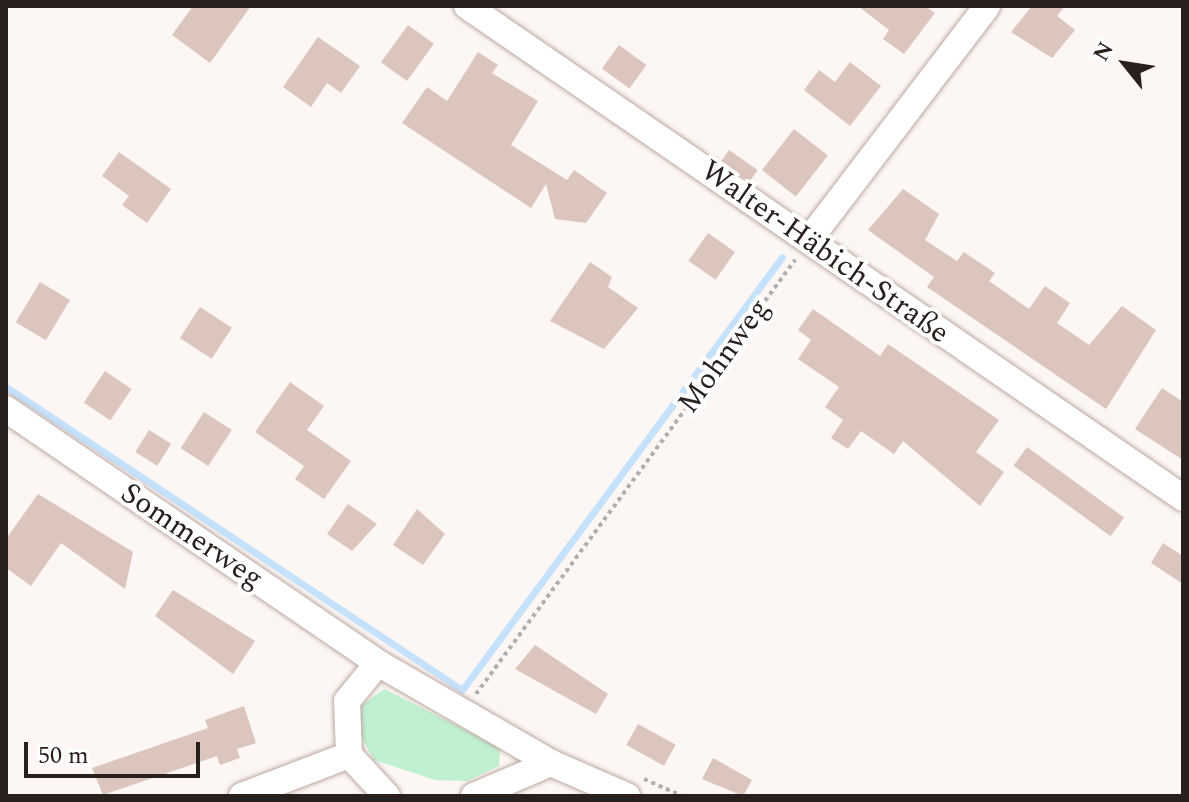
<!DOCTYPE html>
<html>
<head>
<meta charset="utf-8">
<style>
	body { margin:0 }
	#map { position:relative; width:1189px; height:802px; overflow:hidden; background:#fcf7f5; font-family:Spectral,serif }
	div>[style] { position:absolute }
	.green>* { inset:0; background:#bff1d1 }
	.stream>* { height:7px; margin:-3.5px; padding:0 3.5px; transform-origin:3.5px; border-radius:3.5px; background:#c6e2fa }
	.building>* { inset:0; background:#dbc5bd; transform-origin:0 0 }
	.path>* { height:4px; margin-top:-2px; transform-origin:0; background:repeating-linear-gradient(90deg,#b3adab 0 4px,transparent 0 8px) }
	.roads { filter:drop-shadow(0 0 2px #bda79f) drop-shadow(0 0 2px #bda79f) }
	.street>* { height:26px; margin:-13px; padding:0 13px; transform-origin:13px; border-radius:13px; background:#fff }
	span { translate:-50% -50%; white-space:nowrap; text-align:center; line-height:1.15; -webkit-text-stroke:8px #fff; paint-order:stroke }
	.street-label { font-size:30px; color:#28201d }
	.frame { position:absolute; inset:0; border:8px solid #28201d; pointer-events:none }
	.north { position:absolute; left:1085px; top:24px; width:80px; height:80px; -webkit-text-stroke:6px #fff; paint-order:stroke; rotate:300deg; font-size:22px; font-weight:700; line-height:32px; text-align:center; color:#28201d }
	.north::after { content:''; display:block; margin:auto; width:28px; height:36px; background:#28201d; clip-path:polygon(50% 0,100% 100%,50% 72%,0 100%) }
	.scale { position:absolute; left:24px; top:742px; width:176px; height:36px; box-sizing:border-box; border:4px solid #28201d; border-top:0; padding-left:10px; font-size:24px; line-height:28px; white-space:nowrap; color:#28201d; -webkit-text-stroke:6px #fff; paint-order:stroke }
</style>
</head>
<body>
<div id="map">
	<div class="green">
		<div style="clip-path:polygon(384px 689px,500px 747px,499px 766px,467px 781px,435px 780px,374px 760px,357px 729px,359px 707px)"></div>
	</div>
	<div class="stream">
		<div style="left:6px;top:387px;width:547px;rotate:33.6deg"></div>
		<div style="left:462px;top:690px;width:538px;rotate:-53.53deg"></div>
	</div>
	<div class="building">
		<div style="clip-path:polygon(193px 6px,251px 6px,210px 63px,172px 35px)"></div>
		<div style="clip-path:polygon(858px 6px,925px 6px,935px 13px,904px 54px,883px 39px,889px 30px)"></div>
		<div style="clip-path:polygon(1032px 6px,1065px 6px,1057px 16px,1075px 30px,1052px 58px,1011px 32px)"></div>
		<div style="left:408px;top:25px;width:32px;height:46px;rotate:36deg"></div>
		<div style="clip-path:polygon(318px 37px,360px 66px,341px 93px,327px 83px,311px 107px,283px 87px)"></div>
		<div style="left:619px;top:45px;width:34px;height:29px;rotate:36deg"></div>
		<div style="clip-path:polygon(478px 52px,498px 65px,492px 73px,538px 101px,511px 145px,567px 180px,574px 170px,607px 193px,586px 223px,555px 219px,546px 184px,531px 208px,402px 123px,427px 87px,447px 101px)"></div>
		<div style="clip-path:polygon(850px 62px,881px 86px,850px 126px,804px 90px,819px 70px,835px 82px)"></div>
		<div style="left:794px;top:129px;width:43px;height:52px;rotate:38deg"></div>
		<div style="left:729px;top:150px;width:35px;height:14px;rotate:35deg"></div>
		<div style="clip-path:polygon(119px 152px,171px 189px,147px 223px,122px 205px,129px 196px,102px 176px)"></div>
		<div style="clip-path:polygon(903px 189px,939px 214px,925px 240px,957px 261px,964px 252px,995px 273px,989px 281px,1029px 309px,1045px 286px,1070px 303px,1057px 323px,1089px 345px,1122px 306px,1156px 330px,1106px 409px,927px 287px,934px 277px,868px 230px)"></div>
		<div style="left:708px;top:233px;width:33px;height:34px;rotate:35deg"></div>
		<div style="clip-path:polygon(590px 262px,612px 277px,608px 287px,638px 308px,604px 349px,550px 321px)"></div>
		<div style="left:40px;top:282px;width:35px;height:47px;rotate:31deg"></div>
		<div style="left:200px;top:307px;width:38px;height:37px;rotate:33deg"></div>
		<div style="clip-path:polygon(813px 309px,880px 356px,888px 344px,999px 420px,976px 452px,1004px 472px,980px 506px,903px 441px,894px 454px,861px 431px,848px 449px,831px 438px,843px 420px,825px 407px,839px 387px,798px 359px,811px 340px,798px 330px)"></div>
		<div style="left:105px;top:371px;width:32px;height:38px;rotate:34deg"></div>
		<div style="clip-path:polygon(290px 382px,324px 406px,307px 430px,351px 461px,324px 499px,295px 479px,304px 466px,255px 432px)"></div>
		<div style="clip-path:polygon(1162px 388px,1183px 402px,1183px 460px,1135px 429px)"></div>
		<div style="left:204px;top:412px;width:33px;height:43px;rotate:33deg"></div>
		<div style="left:149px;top:430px;width:26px;height:26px;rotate:32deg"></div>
		<div style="left:1027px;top:447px;width:120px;height:23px;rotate:36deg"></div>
		<div style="clip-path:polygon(38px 494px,133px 552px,125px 589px,61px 543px,31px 586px,6px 568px,6px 539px)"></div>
		<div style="clip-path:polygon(348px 504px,377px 524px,352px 551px,327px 534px)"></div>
		<div style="clip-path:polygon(417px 509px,445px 534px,423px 565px,393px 545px)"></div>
		<div style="clip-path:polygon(1163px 543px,1183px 556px,1183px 584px,1151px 563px)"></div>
		<div style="clip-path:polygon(173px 590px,255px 641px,233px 674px,155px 616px)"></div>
		<div style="clip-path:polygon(535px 645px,608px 694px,596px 714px,515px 669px)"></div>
		<div style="clip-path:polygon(244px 706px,256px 743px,237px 749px,240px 758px,220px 765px,217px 756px,103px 795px,92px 768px,208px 728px,205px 720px)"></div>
		<div style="left:638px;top:724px;width:43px;height:24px;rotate:29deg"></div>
		<div style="clip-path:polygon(713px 758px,752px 780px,743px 796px,702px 779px)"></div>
	</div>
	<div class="path">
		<div style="left:476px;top:694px;width:539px;rotate:-53.68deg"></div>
		<div style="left:644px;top:779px;width:42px;rotate:24.1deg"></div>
	</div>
	<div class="roads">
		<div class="street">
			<div style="left:467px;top:6px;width:869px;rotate:34.49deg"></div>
			<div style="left:809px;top:240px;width:294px;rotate:-52.7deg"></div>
			<div style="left:6px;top:409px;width:450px;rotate:34.3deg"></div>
			<div style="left:242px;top:796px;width:115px;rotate:-21deg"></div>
			<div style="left:387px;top:796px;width:56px;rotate:-132.8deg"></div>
			<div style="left:349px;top:755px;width:54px;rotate:-92.1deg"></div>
			<div style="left:347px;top:701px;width:49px;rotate:-50.8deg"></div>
			<div style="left:378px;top:663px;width:200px;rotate:30deg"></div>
			<div style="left:551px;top:763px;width:83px;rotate:23.5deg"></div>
			<div style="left:474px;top:796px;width:84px;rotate:-23.2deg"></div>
		</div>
	</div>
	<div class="street-label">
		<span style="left:825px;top:252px;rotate:35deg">Walter-Häbich-Straße</span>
		<span style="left:724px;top:356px;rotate:-54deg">Mohnweg</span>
		<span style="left:192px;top:536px;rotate:34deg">Sommerweg</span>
	</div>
	<div class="frame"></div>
	<div class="north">N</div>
	<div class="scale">50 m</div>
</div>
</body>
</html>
